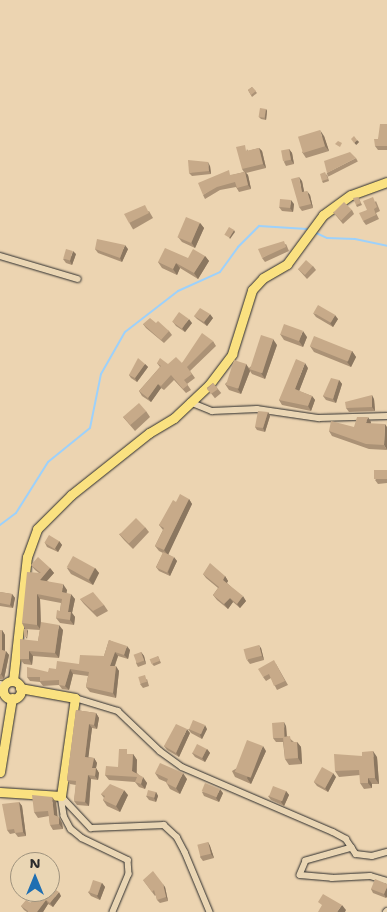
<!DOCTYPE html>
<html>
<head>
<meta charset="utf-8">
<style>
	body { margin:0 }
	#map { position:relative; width:387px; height:912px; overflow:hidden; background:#ecd4b1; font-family:"Shantell Sans",sans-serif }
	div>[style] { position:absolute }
	.stream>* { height:2px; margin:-1px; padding:0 1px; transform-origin:1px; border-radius:1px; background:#9dd1fb }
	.roads { filter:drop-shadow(0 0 1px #2b2b2b) drop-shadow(0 0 1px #2b2b2b) }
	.minor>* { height:5.5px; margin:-2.75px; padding:0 2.75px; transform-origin:2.75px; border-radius:2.75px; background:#ead6b4 }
	.tertiary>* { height:8px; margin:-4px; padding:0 4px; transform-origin:4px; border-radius:4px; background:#ead6b4 }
	.primary>* { height:9px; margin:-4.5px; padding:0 4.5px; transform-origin:4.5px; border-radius:4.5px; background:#fae180 }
	.primary>.ring { margin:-4.5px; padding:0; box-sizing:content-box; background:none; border:9px solid #fae180; border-radius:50% }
	.wall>* { inset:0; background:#ab9276; transform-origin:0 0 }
	.shaded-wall>* { inset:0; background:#8b7760; transform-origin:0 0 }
	.building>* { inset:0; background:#c7aa89; transform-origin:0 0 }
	span { translate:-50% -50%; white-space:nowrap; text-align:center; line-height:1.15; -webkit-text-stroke:4px #ead6b4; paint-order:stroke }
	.north { position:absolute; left:10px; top:852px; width:50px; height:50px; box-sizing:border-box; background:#ead6b4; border:1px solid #9e927d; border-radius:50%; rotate:0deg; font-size:14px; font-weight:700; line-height:20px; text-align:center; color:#2b2b2b }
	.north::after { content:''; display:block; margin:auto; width:18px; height:22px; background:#1f6fb2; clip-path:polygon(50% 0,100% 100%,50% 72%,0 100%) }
</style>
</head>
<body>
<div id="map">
	<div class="stream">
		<div style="left:314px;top:232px;width:14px;rotate:25deg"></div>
		<div style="left:327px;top:238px;width:28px;rotate:2deg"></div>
		<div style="left:355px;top:239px;width:33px;rotate:12deg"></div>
		<div style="left:0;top:525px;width:20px;rotate:-37deg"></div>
		<div style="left:16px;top:513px;width:60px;rotate:-57.9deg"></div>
		<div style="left:48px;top:462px;width:54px;rotate:-39deg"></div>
		<div style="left:90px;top:428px;width:55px;rotate:-78.5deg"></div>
		<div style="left:101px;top:374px;width:48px;rotate:-60.3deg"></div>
		<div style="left:125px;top:332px;width:67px;rotate:-37.7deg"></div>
		<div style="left:178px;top:291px;width:46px;rotate:-24.3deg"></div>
		<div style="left:220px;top:272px;width:31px;rotate:-54deg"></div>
		<div style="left:238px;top:247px;width:30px;rotate:-45deg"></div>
		<div style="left:259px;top:226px;width:48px;rotate:3.6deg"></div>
	</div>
	<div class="roads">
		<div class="minor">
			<div style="left:0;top:256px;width:81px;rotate:16.4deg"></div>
			<div style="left:190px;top:402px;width:24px;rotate:22deg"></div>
			<div style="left:212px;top:411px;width:45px;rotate:-2.5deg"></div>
			<div style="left:257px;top:409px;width:63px;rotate:8.3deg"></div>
			<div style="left:319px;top:418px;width:68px;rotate:-1.7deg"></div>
			<div style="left:75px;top:698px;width:45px;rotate:16.8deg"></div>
			<div style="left:118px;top:711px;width:58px;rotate:43.6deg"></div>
			<div style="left:160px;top:751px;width:27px;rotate:36deg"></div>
			<div style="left:182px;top:767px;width:164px;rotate:23.3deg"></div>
			<div style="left:333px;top:832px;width:15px;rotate:28deg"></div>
			<div style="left:346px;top:839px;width:11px;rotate:56deg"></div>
			<div style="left:352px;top:848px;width:48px;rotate:164.2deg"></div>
			<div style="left:306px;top:861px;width:15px;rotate:113deg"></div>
			<div style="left:300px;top:875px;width:32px;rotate:5deg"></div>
			<div style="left:332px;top:878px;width:38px;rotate:-3deg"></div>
			<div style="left:370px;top:876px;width:18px;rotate:16deg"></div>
			<div style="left:61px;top:796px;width:44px;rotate:46.8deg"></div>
			<div style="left:91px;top:828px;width:73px;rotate:-2.4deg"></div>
			<div style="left:164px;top:825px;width:18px;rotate:43deg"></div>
			<div style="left:177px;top:837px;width:17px;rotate:62deg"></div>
			<div style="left:185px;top:852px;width:65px;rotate:67.4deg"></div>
			<div style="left:61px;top:796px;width:20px;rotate:81deg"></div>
			<div style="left:64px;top:816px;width:15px;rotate:62deg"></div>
			<div style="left:71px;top:829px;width:14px;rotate:39deg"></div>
			<div style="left:82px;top:838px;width:51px;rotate:25.6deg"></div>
			<div style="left:128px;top:860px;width:14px;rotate:86deg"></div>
			<div style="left:129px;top:874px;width:41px;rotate:112.8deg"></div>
			<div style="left:352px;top:848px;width:7px;rotate:56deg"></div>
			<div style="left:356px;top:854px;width:16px;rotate:7deg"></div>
			<div style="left:372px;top:856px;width:16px;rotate:-15deg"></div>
			<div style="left:386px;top:912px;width:1px;rotate:-45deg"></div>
		</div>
		<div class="tertiary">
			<div style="left:0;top:685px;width:4px;rotate:14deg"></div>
		</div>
		<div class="primary">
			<div style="left:13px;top:681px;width:125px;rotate:-83.6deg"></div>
			<div style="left:27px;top:557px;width:30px;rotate:-70deg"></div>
			<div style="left:37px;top:529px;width:48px;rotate:-45deg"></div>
			<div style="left:71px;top:495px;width:100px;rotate:-38.5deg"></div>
			<div style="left:149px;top:433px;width:29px;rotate:-31deg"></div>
			<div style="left:174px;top:418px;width:48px;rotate:-43.3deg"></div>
			<div style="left:209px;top:385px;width:39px;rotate:-53deg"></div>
			<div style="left:232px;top:354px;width:67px;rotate:-72.6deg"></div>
			<div style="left:252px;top:290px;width:16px;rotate:-47deg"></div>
			<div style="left:263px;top:278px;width:28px;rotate:-30deg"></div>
			<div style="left:287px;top:264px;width:61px;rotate:-53.7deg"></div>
			<div style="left:323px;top:215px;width:34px;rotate:-36deg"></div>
			<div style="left:351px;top:195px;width:38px;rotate:-20deg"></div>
			<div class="ring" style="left:3px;top:681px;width:9px;height:9px"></div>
			<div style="left:0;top:772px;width:75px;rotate:-80.8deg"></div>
			<div style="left:0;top:792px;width:61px;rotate:3.8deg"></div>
			<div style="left:61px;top:796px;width:99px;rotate:-81.9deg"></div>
			<div style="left:75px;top:698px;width:56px;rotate:-169.7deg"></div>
		</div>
	</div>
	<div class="wall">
		<div style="clip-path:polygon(252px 87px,257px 93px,252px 97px,248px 90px)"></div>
		<div style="clip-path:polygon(266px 109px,267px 111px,266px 120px,261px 119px,259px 117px)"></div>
		<div style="clip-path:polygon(387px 124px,387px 150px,378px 150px,375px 146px,378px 139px)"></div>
		<div style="clip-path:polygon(324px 136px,329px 151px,306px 158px,302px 152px)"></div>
		<div style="clip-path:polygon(259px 148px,262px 151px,266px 168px,246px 173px,248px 175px,251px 189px,239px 192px,236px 187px,220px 190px,205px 199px,203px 195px,232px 175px,244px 172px,242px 169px,247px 149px,248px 151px)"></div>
		<div style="clip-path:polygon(289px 149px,292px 153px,294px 164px,286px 166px,284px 162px)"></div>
		<div style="left:356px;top:158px;width:4px;height:33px;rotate:63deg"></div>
		<div style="clip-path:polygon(210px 166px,211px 174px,192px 176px,189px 173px)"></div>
		<div style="clip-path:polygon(327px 174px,329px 181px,323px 183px,322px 181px)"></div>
		<div style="clip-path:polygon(302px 181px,304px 192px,310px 195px,313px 208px,302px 211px,299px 207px)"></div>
		<div style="clip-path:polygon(358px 197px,362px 205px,357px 207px,356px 205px)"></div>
		<div style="clip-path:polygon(376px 201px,380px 211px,376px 213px,379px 219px,366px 225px,363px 221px,367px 210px)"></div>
		<div style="clip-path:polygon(294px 204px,293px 212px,282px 211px,279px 207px)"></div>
		<div style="clip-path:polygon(352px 210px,354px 214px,343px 224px,333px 212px)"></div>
		<div style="left:149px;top:211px;width:8px;height:23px;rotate:60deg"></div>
		<div style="clip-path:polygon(200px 223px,204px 228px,195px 248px,182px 242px,178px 237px)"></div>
		<div style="clip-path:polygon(286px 244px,289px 251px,265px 262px,262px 258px)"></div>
		<div style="clip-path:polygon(95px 249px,128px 249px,122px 262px,98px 253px)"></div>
		<div style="clip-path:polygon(76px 254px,72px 265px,66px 263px,63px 259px)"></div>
		<div style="clip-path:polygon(205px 256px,209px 261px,198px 279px,180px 268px,177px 275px,162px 268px,158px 262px)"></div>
		<div style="clip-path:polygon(313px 266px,316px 270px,307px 279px,298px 269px)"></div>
		<div style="clip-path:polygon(313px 313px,338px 319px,333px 327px,316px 317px)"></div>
		<div style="clip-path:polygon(194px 316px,213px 318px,207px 326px,197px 319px)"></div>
		<div style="clip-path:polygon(173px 322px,192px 323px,185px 332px,176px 326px)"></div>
		<div style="clip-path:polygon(156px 323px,169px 331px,172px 335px,164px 343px,146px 328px,143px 324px)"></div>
		<div style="clip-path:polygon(280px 334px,307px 337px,303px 347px,284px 340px)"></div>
		<div style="clip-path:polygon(213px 341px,216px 346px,190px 371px,195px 378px,187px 384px,191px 390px,186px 393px,174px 380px,164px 390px,161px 388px,151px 402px,142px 396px,139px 391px,160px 367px,157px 363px,168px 364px,182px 363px)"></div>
		<div style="clip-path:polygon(277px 345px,265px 379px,252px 374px,250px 371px,241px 394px,229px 390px,225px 384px,246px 364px,249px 368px)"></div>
		<div style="clip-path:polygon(310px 346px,352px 351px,356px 357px,351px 367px,314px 352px)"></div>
		<div style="clip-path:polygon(145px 364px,148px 367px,137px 382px,131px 378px,129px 375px)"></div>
		<div style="clip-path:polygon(308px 368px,299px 391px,312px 396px,315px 400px,311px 411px,282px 405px,279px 400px)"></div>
		<div style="clip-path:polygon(339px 380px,342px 384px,336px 403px,326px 400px,323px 396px)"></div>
		<div style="left:213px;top:383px;width:13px;height:8px;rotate:51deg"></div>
		<div style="clip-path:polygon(374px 399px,375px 411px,349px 412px,346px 408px)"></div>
		<div style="clip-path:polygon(146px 411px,150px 417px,135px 431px,123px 417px)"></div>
		<div style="clip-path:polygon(268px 412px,270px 416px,265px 432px,257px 430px,255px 427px)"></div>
		<div style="clip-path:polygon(371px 422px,371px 424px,387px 450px,369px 449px,332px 436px,329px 431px,354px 427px)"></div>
		<div style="clip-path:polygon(387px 470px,387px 483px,378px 484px,375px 480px)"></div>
		<div style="clip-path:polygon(189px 499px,192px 504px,168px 554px,177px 561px,170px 576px,159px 571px,156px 567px,163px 553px,159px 551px,155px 546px,163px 530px,159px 525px,176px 502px)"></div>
		<div style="clip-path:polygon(145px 527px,149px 532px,133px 549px,124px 540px,119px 534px)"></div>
		<div style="clip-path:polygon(59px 541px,62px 545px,58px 552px,47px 547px,45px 543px)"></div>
		<div style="clip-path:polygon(31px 565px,50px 568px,54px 573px,47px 581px,67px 590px,66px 593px,75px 599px,72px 613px,75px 617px,74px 625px,60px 623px,56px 618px,60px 611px,61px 603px,40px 599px,41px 624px,63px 630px,59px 658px,33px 656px,32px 665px,24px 664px,20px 659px,38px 641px,40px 630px,25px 629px,22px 623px,39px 573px,35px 570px)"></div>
		<div style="clip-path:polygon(67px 568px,95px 568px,99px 573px,93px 585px,71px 574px)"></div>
		<div style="clip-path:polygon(203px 574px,225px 576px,228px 581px,227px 583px,246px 601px,240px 608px,233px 602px,228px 609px,217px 600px,213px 595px,218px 588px,206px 578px)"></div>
		<div style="clip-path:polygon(0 592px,12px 594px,15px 598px,13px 608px,0 606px)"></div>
		<div style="clip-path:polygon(80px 599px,104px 605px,108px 611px,97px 617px,84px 604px)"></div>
		<div style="clip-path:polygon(0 630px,2px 630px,5px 635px,5px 651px,9px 655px,4px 679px,0 679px)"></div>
		<div style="clip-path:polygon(109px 640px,130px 650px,128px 659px,118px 656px,115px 666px,119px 671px,116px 698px,90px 692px,86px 687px,88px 676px,73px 674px,69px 690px,62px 689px,59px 685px,43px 686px,40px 682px,30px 681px,27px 677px,48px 672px,56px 669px,79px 664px,104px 656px)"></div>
		<div style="clip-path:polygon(261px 648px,264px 660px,250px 664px,247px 660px)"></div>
		<div style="clip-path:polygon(141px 652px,144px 656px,146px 664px,138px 667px,136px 663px)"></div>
		<div style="clip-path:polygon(158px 656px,161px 663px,154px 666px,152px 664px)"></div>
		<div style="clip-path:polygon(276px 664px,288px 685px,277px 690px,271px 678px,266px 681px,263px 677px)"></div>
		<div style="clip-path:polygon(147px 679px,149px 686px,143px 688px,140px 684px)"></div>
		<div style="clip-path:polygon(76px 710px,96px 713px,99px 718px,97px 729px,92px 728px,88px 757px,94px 758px,97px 763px,96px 768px,99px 773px,98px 780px,91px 779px,89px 806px,77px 805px,74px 801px,76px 785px,70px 784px,67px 780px)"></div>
		<div style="clip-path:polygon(286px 726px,287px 736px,294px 742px,297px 742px,301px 747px,302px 764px,289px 765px,285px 759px,283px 742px,276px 742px,273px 738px)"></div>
		<div style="clip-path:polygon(188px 729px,207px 729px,202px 739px,191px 733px)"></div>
		<div style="clip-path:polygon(190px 733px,179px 757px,167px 750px,164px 746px)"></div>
		<div style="clip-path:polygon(207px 749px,210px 753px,205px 762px,195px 757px,192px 753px)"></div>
		<div style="clip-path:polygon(266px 751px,251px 784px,235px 777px,232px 771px)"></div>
		<div style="clip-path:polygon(130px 754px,133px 754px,137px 760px,137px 773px,147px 783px,145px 789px,139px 787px,135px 782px,109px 780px,105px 775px,118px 767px)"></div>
		<div style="clip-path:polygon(362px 756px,377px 757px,379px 784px,372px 784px,372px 788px,364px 789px,360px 783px,360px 775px,339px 777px,335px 771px)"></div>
		<div style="clip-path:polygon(155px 773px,187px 779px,180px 794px,170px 789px,166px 782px,159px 779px)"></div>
		<div style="clip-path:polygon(336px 777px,328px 792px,317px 786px,314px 782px)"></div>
		<div style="clip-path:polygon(286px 791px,289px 795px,284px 806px,271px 800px,268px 796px)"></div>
		<div style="clip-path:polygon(156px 792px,158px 796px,156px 802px,149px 800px,146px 796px)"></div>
		<div style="clip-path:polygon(202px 792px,223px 793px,219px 802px,204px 796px)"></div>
		<div style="clip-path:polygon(101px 794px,128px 795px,120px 812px,107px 806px,103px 800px,104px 798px)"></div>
		<div style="clip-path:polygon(19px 802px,22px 806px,26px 836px,18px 837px,15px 833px,10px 834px,7px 830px)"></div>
		<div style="clip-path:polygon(56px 802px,57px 817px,62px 823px,63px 829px,53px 830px,50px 825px,49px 816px,38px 818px,34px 812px)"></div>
		<div style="clip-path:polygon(208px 842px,210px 846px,214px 858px,203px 861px,200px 857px)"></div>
		<div style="clip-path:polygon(143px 880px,165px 887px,168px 901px,160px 903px,157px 900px,156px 895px,155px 896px)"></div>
		<div style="clip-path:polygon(102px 883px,105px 887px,100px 900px,91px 896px,88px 892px)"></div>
		<div style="clip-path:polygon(387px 884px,386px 898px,373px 893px,371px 889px)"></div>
		<div style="clip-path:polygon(61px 896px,53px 907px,48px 904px,43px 912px,27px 912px,24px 910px,21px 906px,38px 900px)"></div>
	</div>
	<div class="shaded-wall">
		<div style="clip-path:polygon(266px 109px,267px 111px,266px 120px,265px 118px)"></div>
		<div style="clip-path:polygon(320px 130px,324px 136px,329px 151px,325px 146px)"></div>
		<div style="left:357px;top:140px;width:3px;height:4px;rotate:45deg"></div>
		<div style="clip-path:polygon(259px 148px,262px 151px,266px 168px,263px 164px)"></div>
		<div style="clip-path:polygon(289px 149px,292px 153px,294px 164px,291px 160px)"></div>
		<div style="clip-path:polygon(208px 162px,210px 166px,211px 174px,209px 171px)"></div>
		<div style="clip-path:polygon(245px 172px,248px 175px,251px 189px,248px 185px)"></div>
		<div style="clip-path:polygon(299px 177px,302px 181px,305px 196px,302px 192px)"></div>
		<div style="clip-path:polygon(307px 191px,310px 195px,313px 208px,311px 204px)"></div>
		<div style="clip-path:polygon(291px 200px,294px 204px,293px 212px,290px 208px)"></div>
		<div style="clip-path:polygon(200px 223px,204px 228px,195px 248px,191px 242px)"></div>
		<div style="clip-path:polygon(234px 230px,235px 232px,230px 239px,229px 237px)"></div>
		<div style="clip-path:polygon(125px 245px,128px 249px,122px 262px,120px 258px)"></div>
		<div style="clip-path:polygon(73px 251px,76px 254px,72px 265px,70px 261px)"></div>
		<div style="clip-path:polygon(205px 256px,209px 261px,198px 279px,194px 273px)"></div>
		<div style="clip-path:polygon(176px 263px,180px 268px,177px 275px,173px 269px)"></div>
		<div style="clip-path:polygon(210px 314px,213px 318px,207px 326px,204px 322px)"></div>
		<div style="clip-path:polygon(335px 315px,338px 319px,333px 327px,330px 323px)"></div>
		<div style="clip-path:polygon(189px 319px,192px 323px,185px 332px,182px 328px)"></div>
		<div style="clip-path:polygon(303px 331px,307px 337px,303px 347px,299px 341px)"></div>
		<div style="clip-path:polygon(273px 339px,277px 345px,265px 379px,261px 373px)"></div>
		<div style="clip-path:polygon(352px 351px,356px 357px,351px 367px,347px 362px)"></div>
		<div style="clip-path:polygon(305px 363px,308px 368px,298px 394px,295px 389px)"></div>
		<div style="clip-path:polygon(145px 364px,148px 367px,137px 382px,135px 378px)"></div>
		<div style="clip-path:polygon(246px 364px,250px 371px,241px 394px,237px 388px)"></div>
		<div style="clip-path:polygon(339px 380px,342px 384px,336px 403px,333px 399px)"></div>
		<div style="clip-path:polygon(158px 384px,161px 388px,151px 402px,148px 398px)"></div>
		<div style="clip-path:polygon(372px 395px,374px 399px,375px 411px,372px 407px)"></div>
		<div style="clip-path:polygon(312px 396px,315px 400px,311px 411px,308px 406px)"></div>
		<div style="clip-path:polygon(268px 412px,270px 416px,265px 432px,263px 428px)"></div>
		<div style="clip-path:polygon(368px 417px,371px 422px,369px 428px,366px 423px)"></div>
		<div style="clip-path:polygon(385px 424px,387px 427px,387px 450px,384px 445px)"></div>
		<div style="clip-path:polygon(189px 499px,192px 504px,168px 555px,164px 550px)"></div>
		<div style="clip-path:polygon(59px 541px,62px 545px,58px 552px,55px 548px)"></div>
		<div style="clip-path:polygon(174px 557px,177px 561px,170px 576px,168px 572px)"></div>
		<div style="clip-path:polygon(50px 568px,54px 573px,43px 585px,40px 580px)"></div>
		<div style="clip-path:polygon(95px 568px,99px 573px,93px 585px,89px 580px)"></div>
		<div style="clip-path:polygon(225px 576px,228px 581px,226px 584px,223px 580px)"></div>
		<div style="clip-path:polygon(63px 584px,67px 590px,66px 597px,62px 592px)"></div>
		<div style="clip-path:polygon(12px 594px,15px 598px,13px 608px,10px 605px)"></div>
		<div style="clip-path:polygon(37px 594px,40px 599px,41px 630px,37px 625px)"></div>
		<div style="clip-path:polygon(71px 594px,75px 599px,72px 613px,75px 617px,74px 625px,70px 620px,68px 612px)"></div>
		<div style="clip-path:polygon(243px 596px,246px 601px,240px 608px,237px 604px)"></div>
		<div style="clip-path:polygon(230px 598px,233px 602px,228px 609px,224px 604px)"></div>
		<div style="clip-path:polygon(59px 625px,63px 630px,59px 658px,55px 653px)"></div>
		<div style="clip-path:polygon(27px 629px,28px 631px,27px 639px,26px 637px)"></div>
		<div style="clip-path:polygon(2px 630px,5px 635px,5px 655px,2px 650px)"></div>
		<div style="clip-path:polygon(259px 645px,261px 648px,264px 660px,262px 656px)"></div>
		<div style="clip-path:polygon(127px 646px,130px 650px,128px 659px,124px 655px)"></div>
		<div style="clip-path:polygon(6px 651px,9px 655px,4px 679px,1px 674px)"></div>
		<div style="clip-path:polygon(29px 651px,33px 656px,32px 665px,29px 659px)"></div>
		<div style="clip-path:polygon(115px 652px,118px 656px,113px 670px,110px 666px)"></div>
		<div style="clip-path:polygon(141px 652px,144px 656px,146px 664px,144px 660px)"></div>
		<div style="clip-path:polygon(116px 666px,119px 671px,116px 698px,113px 693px)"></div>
		<div style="clip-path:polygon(70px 669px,73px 674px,69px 690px,65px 686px)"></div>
		<div style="clip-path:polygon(96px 713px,99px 718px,97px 729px,94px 725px)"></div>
		<div style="clip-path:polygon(284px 722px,286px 726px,287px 742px,285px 738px)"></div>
		<div style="clip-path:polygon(89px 724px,92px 728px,88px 761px,85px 757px)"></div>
		<div style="clip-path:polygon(205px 725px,207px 729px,202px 739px,200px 735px)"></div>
		<div style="clip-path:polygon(187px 729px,190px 733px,179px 757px,176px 753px)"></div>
		<div style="clip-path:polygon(297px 742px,301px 747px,302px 764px,298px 758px)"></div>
		<div style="clip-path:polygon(263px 746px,266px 751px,251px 784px,247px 778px)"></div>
		<div style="clip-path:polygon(207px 749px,210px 753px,205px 762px,202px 758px)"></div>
		<div style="clip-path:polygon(373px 751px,377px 757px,379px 784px,375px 778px)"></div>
		<div style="clip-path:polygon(133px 754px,137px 760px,136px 777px,132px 771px)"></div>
		<div style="clip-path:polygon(94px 758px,97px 763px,95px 772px,92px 768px)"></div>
		<div style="clip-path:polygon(96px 768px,99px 773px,98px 780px,95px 776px)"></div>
		<div style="clip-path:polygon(183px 773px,187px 779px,180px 794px,176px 788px)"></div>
		<div style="clip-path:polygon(333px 773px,336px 777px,328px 792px,325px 788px)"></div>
		<div style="clip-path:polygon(88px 775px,91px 779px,89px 806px,85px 802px)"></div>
		<div style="clip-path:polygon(143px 777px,147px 783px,145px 789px,141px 784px)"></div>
		<div style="clip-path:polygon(368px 778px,372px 784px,372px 788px,368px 783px)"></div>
		<div style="clip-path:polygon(220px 789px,223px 793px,219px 802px,216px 798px)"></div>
		<div style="clip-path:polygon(124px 790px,128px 795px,120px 812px,116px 806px)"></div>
		<div style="clip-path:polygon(286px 791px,289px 795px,284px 806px,281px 802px)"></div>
		<div style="clip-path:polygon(156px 792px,158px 796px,156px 802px,154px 798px)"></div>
		<div style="clip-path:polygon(52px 797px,56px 802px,58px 820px,54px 815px)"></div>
		<div style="clip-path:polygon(19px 802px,22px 806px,26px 836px,23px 832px)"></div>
		<div style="clip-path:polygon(59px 817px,62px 823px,63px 829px,59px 824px)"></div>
		<div style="clip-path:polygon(208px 842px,210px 846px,214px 858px,211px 854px)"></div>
		<div style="clip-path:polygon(102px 883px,105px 887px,100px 900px,97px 896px)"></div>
		<div style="clip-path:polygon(163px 884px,165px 887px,168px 901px,166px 897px)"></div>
		<div style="clip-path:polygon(387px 887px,387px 897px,386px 898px,384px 894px)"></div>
		<div style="clip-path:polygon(59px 892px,61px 896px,53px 907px,50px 903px)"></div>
		<div style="clip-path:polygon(46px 900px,48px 904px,43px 912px,37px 912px)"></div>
		<div style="clip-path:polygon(342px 905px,346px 910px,345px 912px,337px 912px)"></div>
	</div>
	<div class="building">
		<div style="clip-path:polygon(252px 87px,256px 91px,251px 95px,248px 90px)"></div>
		<div style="left:260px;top:108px;width:6px;height:9px;rotate:9deg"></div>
		<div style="clip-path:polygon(380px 124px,387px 124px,387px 146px,375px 146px,374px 139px,378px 139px)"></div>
		<div style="left:320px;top:130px;width:17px;height:23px;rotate:73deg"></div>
		<div style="clip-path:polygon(354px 136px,357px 140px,354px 143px,351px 139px)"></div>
		<div style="clip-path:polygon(338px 141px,342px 143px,340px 147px,335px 144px)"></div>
		<div style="clip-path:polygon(245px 145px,246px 151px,259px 148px,263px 164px,242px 169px,236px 147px)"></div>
		<div style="left:289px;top:149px;width:11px;height:8px;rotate:80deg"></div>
		<div style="clip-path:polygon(350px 152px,356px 158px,327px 173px,324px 161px)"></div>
		<div style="clip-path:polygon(188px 160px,208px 162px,209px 171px,189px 173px)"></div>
		<div style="clip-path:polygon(229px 170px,230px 175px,245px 172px,248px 185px,237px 188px,235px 182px,217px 187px,203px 195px,198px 183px)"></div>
		<div style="clip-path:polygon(325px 172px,328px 179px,322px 181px,320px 174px)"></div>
		<div style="clip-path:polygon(299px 177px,302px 192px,307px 191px,311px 204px,299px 207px,291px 179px)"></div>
		<div style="clip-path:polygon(358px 197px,361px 203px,356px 205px,353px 198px)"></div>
		<div style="clip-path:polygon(373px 197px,377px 207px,374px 209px,376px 215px,363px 221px,359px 213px,367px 210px,363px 201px)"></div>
		<div style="left:280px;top:199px;width:11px;height:8px;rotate:5deg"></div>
		<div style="left:344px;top:202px;width:11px;height:15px;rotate:45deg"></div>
		<div style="clip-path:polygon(145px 205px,149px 213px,129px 223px,124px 214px)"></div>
		<div style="left:186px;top:217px;width:15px;height:22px;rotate:23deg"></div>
		<div style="left:229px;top:227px;width:6px;height:9px;rotate:31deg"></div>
		<div style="clip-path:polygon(97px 239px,125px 245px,120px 258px,95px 249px)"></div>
		<div style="clip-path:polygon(284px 241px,286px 247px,262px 258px,258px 249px)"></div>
		<div style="clip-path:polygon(165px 248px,188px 258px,193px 249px,205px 256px,194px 273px,176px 263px,173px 269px,158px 262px)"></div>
		<div style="left:66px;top:249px;width:7px;height:10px;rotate:16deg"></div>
		<div style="left:306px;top:260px;width:9px;height:12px;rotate:41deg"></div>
		<div style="left:318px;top:305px;width:20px;height:9px;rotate:30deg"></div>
		<div style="clip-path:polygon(200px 308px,210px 314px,204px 322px,194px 316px)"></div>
		<div style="left:179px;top:312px;width:12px;height:12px;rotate:35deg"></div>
		<div style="clip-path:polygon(150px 318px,156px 323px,158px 321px,169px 331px,161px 340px,143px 324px)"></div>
		<div style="left:284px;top:324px;width:20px;height:11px;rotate:20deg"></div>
		<div style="clip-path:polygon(202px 333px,213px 341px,187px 367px,192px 374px,184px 380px,188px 385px,183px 389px,171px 375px,161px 386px,158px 384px,148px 398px,139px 391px,161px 366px,157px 363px,160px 358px,168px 364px,176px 357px,182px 363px)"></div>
		<div style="left:261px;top:335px;width:13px;height:36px;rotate:18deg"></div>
		<div style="left:314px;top:336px;width:41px;height:11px;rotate:22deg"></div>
		<div style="clip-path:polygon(138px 358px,145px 364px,135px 378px,129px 375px)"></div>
		<div style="clip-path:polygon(296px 359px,305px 363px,295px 389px,312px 396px,308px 406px,279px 400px)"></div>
		<div style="left:234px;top:360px;width:13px;height:26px;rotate:18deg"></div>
		<div style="clip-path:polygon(331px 378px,339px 380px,333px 399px,323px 396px)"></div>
		<div style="clip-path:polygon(213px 383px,218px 389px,211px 394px,207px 389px)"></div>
		<div style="clip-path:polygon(372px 395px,372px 407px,346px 408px,345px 402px)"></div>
		<div style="left:139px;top:403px;width:11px;height:21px;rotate:49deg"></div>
		<div style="clip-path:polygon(258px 411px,268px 412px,263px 428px,255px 427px)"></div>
		<div style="clip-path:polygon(357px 417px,368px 417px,366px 423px,385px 424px,384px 445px,366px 444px,329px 431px,331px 421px,354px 427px)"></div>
		<div style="left:387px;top:470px;width:9px;height:13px;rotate:90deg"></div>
		<div style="clip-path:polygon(180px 494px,189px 499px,164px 550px,155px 546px,164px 528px,159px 525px,173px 500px,176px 502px)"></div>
		<div style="left:136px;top:518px;width:13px;height:23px;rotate:45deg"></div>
		<div style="left:49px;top:535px;width:12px;height:9px;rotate:31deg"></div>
		<div style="left:163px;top:552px;width:12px;height:17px;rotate:24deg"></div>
		<div style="left:73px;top:556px;width:25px;height:13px;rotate:29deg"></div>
		<div style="clip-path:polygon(38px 557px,50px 568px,40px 580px,63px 584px,62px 592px,71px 594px,68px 612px,71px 612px,70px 620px,56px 618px,57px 610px,60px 611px,62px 599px,37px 594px,37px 625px,22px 623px,27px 572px,41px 573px,31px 565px)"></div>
		<div style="clip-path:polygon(210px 563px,225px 576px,223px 580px,243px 596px,237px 604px,230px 598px,224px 604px,213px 595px,219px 587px,203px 574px)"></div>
		<div style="clip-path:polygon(0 592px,12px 594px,10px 605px,0 603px)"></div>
		<div style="clip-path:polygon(93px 592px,104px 605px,93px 611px,80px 599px)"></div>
		<div style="clip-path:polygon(41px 622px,59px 625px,55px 653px,29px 651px,29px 659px,20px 659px,20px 639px,38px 641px)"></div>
		<div style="left:24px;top:629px;width:3px;height:8px"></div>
		<div style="clip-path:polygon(0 630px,2px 630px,2px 650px,6px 651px,1px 674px,0 674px)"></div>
		<div style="clip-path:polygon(109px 640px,127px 646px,124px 655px,115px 652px,110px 666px,116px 666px,113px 693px,86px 687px,89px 672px,70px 669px,65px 686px,59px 685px,59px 680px,40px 681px,40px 677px,27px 677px,27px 667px,48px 672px,49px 668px,56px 669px,57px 661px,79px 664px,80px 655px,104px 656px)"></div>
		<div style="left:259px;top:645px;width:11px;height:16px;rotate:75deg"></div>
		<div style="left:141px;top:652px;width:9px;height:8px;rotate:69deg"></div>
		<div style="left:158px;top:656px;width:5px;height:9px;rotate:68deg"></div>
		<div style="clip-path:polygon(274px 660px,285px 681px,274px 686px,269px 674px,263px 677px,258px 669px)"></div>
		<div style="left:145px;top:675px;width:7px;height:7px;rotate:74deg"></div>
		<div style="clip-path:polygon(76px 710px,96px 713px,94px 725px,89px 724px,85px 757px,94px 758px,92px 768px,96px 768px,95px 776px,88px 775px,85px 802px,74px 801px,76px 781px,67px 780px)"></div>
		<div style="left:193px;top:720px;width:13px;height:10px;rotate:23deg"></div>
		<div style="clip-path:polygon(284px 722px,284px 737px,283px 737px,283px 738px,273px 738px,272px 723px)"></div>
		<div style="clip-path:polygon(176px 724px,187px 729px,176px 753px,164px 746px)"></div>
		<div style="clip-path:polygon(290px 736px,291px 742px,297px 742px,298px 758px,285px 759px,283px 737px)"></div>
		<div style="left:247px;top:740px;width:17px;height:34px;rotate:21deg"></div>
		<div style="left:197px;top:744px;width:11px;height:10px;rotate:27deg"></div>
		<div style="clip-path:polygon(119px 749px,127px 749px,127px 754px,133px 754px,132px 771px,143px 777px,141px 784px,135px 782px,137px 777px,105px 775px,106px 766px,118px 767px)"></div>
		<div style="clip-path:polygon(373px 751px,375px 778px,368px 778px,368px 783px,360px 783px,359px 770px,335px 771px,334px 754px,362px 756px,362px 752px)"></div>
		<div style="clip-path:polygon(160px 763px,183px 773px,176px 788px,166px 783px,168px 779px,155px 773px)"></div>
		<div style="left:322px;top:767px;width:13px;height:17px;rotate:29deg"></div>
		<div style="left:205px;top:783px;width:16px;height:9px;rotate:22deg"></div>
		<div style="clip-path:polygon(110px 784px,124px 790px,116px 806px,103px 800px,105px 796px,101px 794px)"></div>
		<div style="left:273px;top:786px;width:14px;height:11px;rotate:21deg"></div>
		<div style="left:148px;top:790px;width:8px;height:6px;rotate:14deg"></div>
		<div style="clip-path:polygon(32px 795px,52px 797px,54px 815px,59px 817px,59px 824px,50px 825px,48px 811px,34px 812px)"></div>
		<div style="clip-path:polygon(19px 802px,23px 832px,15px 833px,14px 829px,7px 830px,2px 804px)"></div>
		<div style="left:208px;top:842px;width:12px;height:11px;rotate:76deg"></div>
		<div style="clip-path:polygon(153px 871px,163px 884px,166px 897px,157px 900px,154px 890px,152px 892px,143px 880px)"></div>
		<div style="clip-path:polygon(375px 879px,387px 884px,387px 887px,384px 894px,371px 889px)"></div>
		<div style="left:93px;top:880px;width:9px;height:13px;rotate:18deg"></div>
		<div style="clip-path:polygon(50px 886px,59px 892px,50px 903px,46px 900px,37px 912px,28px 912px,28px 911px,21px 906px,26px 900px,31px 903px,34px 898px,38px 900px,45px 892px,50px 892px)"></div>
		<div style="clip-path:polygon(323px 894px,342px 905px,337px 912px,318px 912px,322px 905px,318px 902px)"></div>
	</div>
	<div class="north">N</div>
</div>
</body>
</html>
